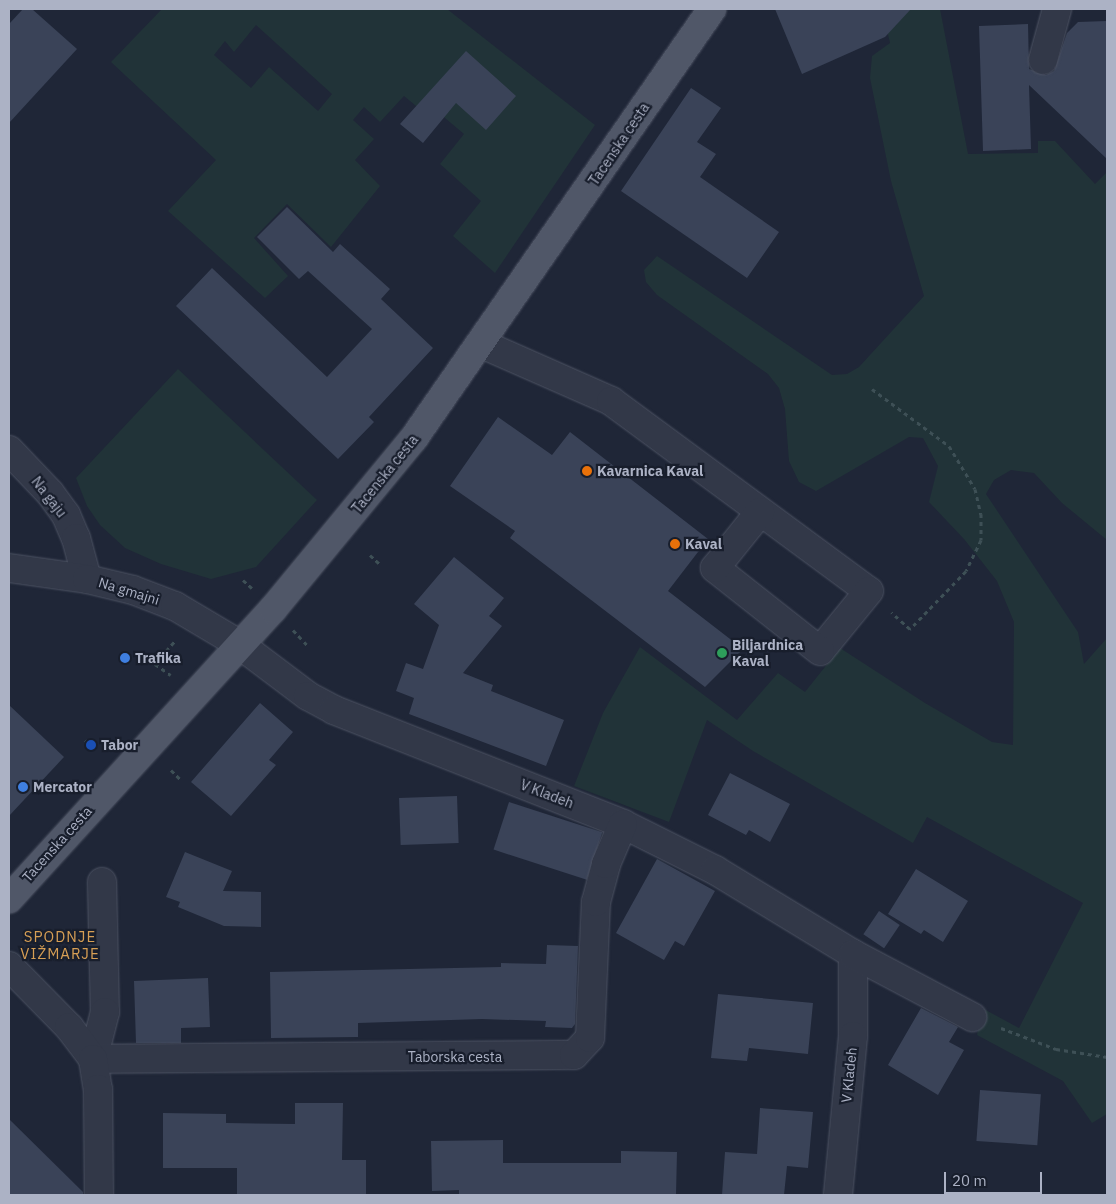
<!DOCTYPE html>
<html>
<head>
<meta charset="utf-8">
<style>
	body { margin:0 }
	#map { position:relative; width:1116px; height:1204px; overflow:hidden; background:#1f2637; font-family:"IBM Plex Sans",sans-serif }
	div>[style] { position:absolute }
	.green>* { inset:0; background:#213338 }
	.building>* { inset:0; background:#3a4358; transform-origin:0 0 }
	.path>* { height:3px; margin-top:-1.5px; transform-origin:0; background:repeating-linear-gradient(90deg,#3e5056 0 4px,transparent 0 8px) }
	.roads { filter:drop-shadow(0 0 1px #4d5363) drop-shadow(0 0 1px #4d5363) }
	.minor>* { height:28px; margin:-14px; padding:0 14px; transform-origin:14px; border-radius:14px; background:#323848 }
	.major>* { height:28px; margin:-14px; padding:0 14px; transform-origin:14px; border-radius:14px; background:#505768 }
	.dots>* { width:14px; height:14px; translate:-50% -50%; box-sizing:border-box; border:2px solid #181e2c; border-radius:50% }
	span { translate:-50% -50%; white-space:nowrap; text-align:center; line-height:1.15; -webkit-text-stroke:4.5px #181e2c; paint-order:stroke }
	.street-label { font-size:14px; color:#acb2c5 }
	.poi-label { font-size:14px; color:#acb2c5; font-weight:700 }
	.left { translate:0 -50%; text-align:left }
	.neighbourhood-label { font-size:15px; color:#d79f55; letter-spacing:1px }
	.frame { position:absolute; inset:0; border:10px solid #acb2c5; pointer-events:none }
	.scale { position:absolute; left:944px; top:1172px; width:98px; height:22px; box-sizing:border-box; border:2px solid #acb2c5; border-top:0; padding-left:6px; font-size:15px; line-height:18px; white-space:nowrap; color:#acb2c5; -webkit-text-stroke:4px #181e2c; paint-order:stroke }
</style>
</head>
<body>
<div id="map">
	<div class="green">
		<div style="clip-path:polygon(evenodd,162px 9px,447px 9px,595px 125px,495px 273px,453px 236px,481px 201px,440px 164px,464px 134px,439px 113px,433px 120px,404px 96px,380px 122px,364px 107px,353px 120px,374px 139px,355px 160px,380px 186px,331px 247px,287px 204px,254px 238px,288px 276px,265px 298px,168px 211px,216px 160px,111px 62px,162px 9px,256px 25px,332px 94px,318px 111px,269px 67px,251px 88px,214px 55px,225px 41px,234px 52px,256px 25px)"></div>
		<div style="clip-path:polygon(882px 9px,940px 9px,968px 154px,1038px 153px,1038px 141px,1055px 141px,1095px 184px,1107px 172px,1107px 540px,1062px 503px,1034px 473px,1011px 470px,994px 480px,986px 494px,1078px 632px,1084px 664px,1107px 638px,1107px 1114px,1092px 1123px,1063px 1081px,977px 1035px,982px 1008px,1019px 1028px,1083px 903px,927px 817px,913px 843px,753px 751px,707px 720px,669px 822px,574px 786px,603px 713px,640px 647px,737px 720px,778px 673px,805px 692px,840px 648px,925px 703px,992px 742px,1013px 745px,1014px 622px,997px 581px,964px 539px,929px 502px,938px 466px,923px 438px,909px 437px,816px 491px,799px 482px,789px 461px,785px 409px,779px 388px,768px 374px,657px 295px,646px 282px,644px 270px,657px 256px,832px 375px,847px 374px,859px 367px,924px 296px,891px 181px,870px 78px,872px 56px,890px 43px)"></div>
		<div style="clip-path:polygon(178px 369px,317px 500px,256px 567px,211px 579px,161px 564px,125px 548px,100px 525px,87px 506px,76px 478px)"></div>
	</div>
	<div class="building">
		<div style="clip-path:polygon(23px 9px,32px 9px,77px 49px,9px 123px,9px 24px)"></div>
		<div style="clip-path:polygon(775px 9px,911px 9px,885px 37px,802px 74px)"></div>
		<div style="clip-path:polygon(1107px 21px,1107px 159px,1029px 85px,1031px 149px,983px 151px,979px 26px,1028px 24px,1029px 69px,1046px 75px,1054px 71px,1067px 33px,1078px 22px)"></div>
		<div style="clip-path:polygon(466px 51px,516px 96px,486px 130px,456px 103px,423px 143px,400px 124px)"></div>
		<div style="clip-path:polygon(691px 88px,721px 108px,697px 142px,716px 154px,700px 177px,779px 232px,747px 278px,621px 191px)"></div>
		<div style="clip-path:polygon(287px 207px,333px 252px,340px 244px,390px 289px,381px 299px,433px 348px,369px 417px,374px 422px,338px 459px,176px 306px,212px 268px,327px 377px,372px 329px,308px 271px,299px 279px,257px 237px)"></div>
		<div style="clip-path:polygon(498px 417px,552px 455px,570px 432px,708px 539px,668px 591px,743px 649px,705px 687px,510px 538px,515px 531px,450px 486px)"></div>
		<div style="clip-path:polygon(454px 557px,504px 598px,489px 616px,502px 626px,463px 673px,493px 685px,491px 691px,564px 720px,546px 766px,409px 714px,414px 698px,396px 691px,406px 663px,423px 669px,439px 625px,414px 604px)"></div>
		<div style="clip-path:polygon(260px 703px,293px 732px,269px 760px,276px 765px,231px 816px,191px 782px)"></div>
		<div style="clip-path:polygon(9px 705px,64px 757px,9px 816px)"></div>
		<div style="clip-path:polygon(730px 773px,790px 804px,770px 842px,749px 830px,746px 835px,708px 815px)"></div>
		<div style="left:457px;top:796px;width:47px;height:58px;rotate:88deg"></div>
		<div style="left:509px;top:802px;width:98px;height:50px;rotate:18deg"></div>
		<div style="clip-path:polygon(185px 852px,232px 871px,223px 891px,261px 892px,261px 927px,224px 926px,178px 907px,180px 902px,166px 897px)"></div>
		<div style="clip-path:polygon(657px 859px,715px 891px,684px 946px,675px 941px,664px 960px,616px 933px)"></div>
		<div style="clip-path:polygon(916px 869px,968px 901px,943px 942px,924px 930px,921px 934px,888px 914px)"></div>
		<div style="left:879px;top:911px;width:25px;height:28px;rotate:34deg"></div>
		<div style="clip-path:polygon(547px 945px,578px 946px,575px 1024px,572px 1028px,545px 1027px,546px 1021px,482px 1019px,358px 1023px,358px 1037px,271px 1038px,270px 972px,501px 967px,501px 963px,546px 964px)"></div>
		<div style="clip-path:polygon(208px 978px,210px 1027px,181px 1028px,181px 1043px,136px 1043px,134px 981px)"></div>
		<div style="clip-path:polygon(718px 994px,813px 1003px,808px 1054px,749px 1048px,747px 1061px,711px 1058px)"></div>
		<div style="clip-path:polygon(921px 1008px,958px 1027px,949px 1042px,964px 1050px,938px 1095px,888px 1065px)"></div>
		<div style="left:980px;top:1090px;width:61px;height:51px;rotate:4deg"></div>
		<div style="clip-path:polygon(295px 1103px,343px 1103px,342px 1160px,366px 1160px,366px 1195px,237px 1195px,237px 1168px,163px 1168px,163px 1113px,226px 1114px,226px 1123px,295px 1124px)"></div>
		<div style="clip-path:polygon(760px 1108px,813px 1112px,808px 1168px,787px 1166px,784px 1195px,722px 1195px,725px 1152px,757px 1154px)"></div>
		<div style="clip-path:polygon(9px 1119px,83px 1192px,83px 1195px,9px 1195px)"></div>
		<div style="clip-path:polygon(503px 1140px,503px 1163px,621px 1163px,621px 1151px,677px 1152px,676px 1195px,459px 1195px,459px 1190px,432px 1191px,431px 1141px)"></div>
	</div>
	<div class="path">
		<div style="left:872px;top:389px;width:96px;rotate:36.5deg"></div>
		<div style="left:949px;top:446px;width:50px;rotate:58.8deg"></div>
		<div style="left:975px;top:489px;width:26px;rotate:77deg"></div>
		<div style="left:981px;top:514px;width:26px;rotate:90deg"></div>
		<div style="left:981px;top:540px;width:34px;rotate:116deg"></div>
		<div style="left:966px;top:571px;width:81px;rotate:134deg"></div>
		<div style="left:910px;top:629px;width:25px;rotate:-138deg"></div>
		<div style="left:370px;top:555px;width:16px;rotate:43deg"></div>
		<div style="left:243px;top:580px;width:12px;rotate:42deg"></div>
		<div style="left:293px;top:630px;width:23px;rotate:47deg"></div>
		<div style="left:166px;top:651px;width:13px;rotate:-48deg"></div>
		<div style="left:155px;top:664px;width:19px;rotate:35deg"></div>
		<div style="left:85px;top:740px;width:14px;rotate:39deg"></div>
		<div style="left:171px;top:770px;width:14px;rotate:45deg"></div>
		<div style="left:1001px;top:1028px;width:59px;rotate:20.9deg"></div>
		<div style="left:1056px;top:1049px;width:52px;rotate:8.9deg"></div>
	</div>
	<div class="roads">
		<div class="minor">
			<div style="left:1043px;top:60px;width:53px;rotate:-74.6deg"></div>
			<div style="left:482px;top:344px;width:141px;rotate:23.8deg"></div>
			<div style="left:611px;top:401px;width:320px;rotate:36.4deg"></div>
			<div style="left:869px;top:591px;width:77px;rotate:129.2deg"></div>
			<div style="left:820px;top:651px;width:134px;rotate:-141.7deg"></div>
			<div style="left:715px;top:568px;width:72px;rotate:-51.2deg"></div>
			<div style="left:9px;top:450px;width:59px;rotate:46.4deg"></div>
			<div style="left:50px;top:493px;width:27px;rotate:54deg"></div>
			<div style="left:66px;top:515px;width:25px;rotate:67deg"></div>
			<div style="left:76px;top:538px;width:42px;rotate:75deg"></div>
			<div style="left:9px;top:568px;width:79px;rotate:8deg"></div>
			<div style="left:87px;top:579px;width:47px;rotate:13.4deg"></div>
			<div style="left:133px;top:590px;width:45px;rotate:20.9deg"></div>
			<div style="left:175px;top:606px;width:74px;rotate:30.7deg"></div>
			<div style="left:239px;top:644px;width:86px;rotate:37deg"></div>
			<div style="left:308px;top:696px;width:30px;rotate:28deg"></div>
			<div style="left:334px;top:710px;width:311px;rotate:21.5deg"></div>
			<div style="left:623px;top:824px;width:103px;rotate:26.6deg"></div>
			<div style="left:715px;top:870px;width:162px;rotate:31.3deg"></div>
			<div style="left:853px;top:954px;width:82px;rotate:90deg"></div>
			<div style="left:853px;top:1036px;width:160px;rotate:95.4deg"></div>
			<div style="left:102px;top:882px;width:130px;rotate:88.7deg"></div>
			<div style="left:105px;top:1012px;width:49px;rotate:104.3deg"></div>
			<div style="left:93px;top:1059px;width:481px;rotate:-0.5deg"></div>
			<div style="left:574px;top:1055px;width:23px;rotate:-47deg"></div>
			<div style="left:590px;top:1038px;width:136px;rotate:-87.5deg"></div>
			<div style="left:596px;top:902px;width:39px;rotate:-75deg"></div>
			<div style="left:606px;top:864px;width:43px;rotate:-67deg"></div>
			<div style="left:853px;top:954px;width:135px;rotate:27.9deg"></div>
			<div style="left:9px;top:966px;width:86px;rotate:45.5deg"></div>
			<div style="left:69px;top:1027px;width:40px;rotate:53deg"></div>
			<div style="left:93px;top:1059px;width:30px;rotate:81deg"></div>
			<div style="left:98px;top:1089px;width:106px;rotate:89.5deg"></div>
		</div>
		<div class="major">
			<div style="left:9px;top:899px;width:392px;rotate:-47.7deg"></div>
			<div style="left:273px;top:609px;width:222px;rotate:-50.5deg"></div>
			<div style="left:414px;top:438px;width:522px;rotate:-55.21deg"></div>
		</div>
	</div>
	<div class="dots">
		<div style="left:587px;top:471px;background:#e8710a"></div>
		<div style="left:675px;top:544px;background:#e8710a"></div>
		<div style="left:722px;top:653px;background:#2e9e5b"></div>
		<div style="left:125px;top:658px;background:#3f7fe0"></div>
		<div style="left:91px;top:745px;background:#1a4fb4"></div>
		<div style="left:23px;top:787px;background:#3f7fe0"></div>
	</div>
	<div class="street-label">
		<span style="left:619px;top:144px;rotate:-56deg">Tacenska cesta</span>
		<span style="left:385px;top:474px;rotate:-51deg">Tacenska cesta</span>
		<span style="left:49px;top:497px;rotate:52deg">Na gaju</span>
		<span style="left:129px;top:591px;rotate:17deg">Na gmajni</span>
		<span style="left:547px;top:794px;rotate:21deg">V Kladeh</span>
		<span style="left:57px;top:844px;rotate:-48deg">Tacenska cesta</span>
		<span style="left:455px;top:1057px">Taborska cesta</span>
		<span style="left:849px;top:1075px;rotate:-84deg">V Kladeh</span>
	</div>
	<div class="poi-label">
		<span class="left" style="left:597px;top:471px">Kavarnica Kaval</span>
		<span class="left" style="left:685px;top:544px">Kaval</span>
		<span class="left" style="left:732px;top:653px">Biljardnica<br>Kaval</span>
		<span class="left" style="left:135px;top:658px">Trafika</span>
		<span class="left" style="left:101px;top:745px">Tabor</span>
		<span class="left" style="left:33px;top:787px">Mercator</span>
	</div>
	<div class="neighbourhood-label">
		<span style="left:60px;top:945px">SPODNJE<br>VIŽMARJE</span>
	</div>
	<div class="frame"></div>
	<div class="scale">20 m</div>
</div>
</body>
</html>
